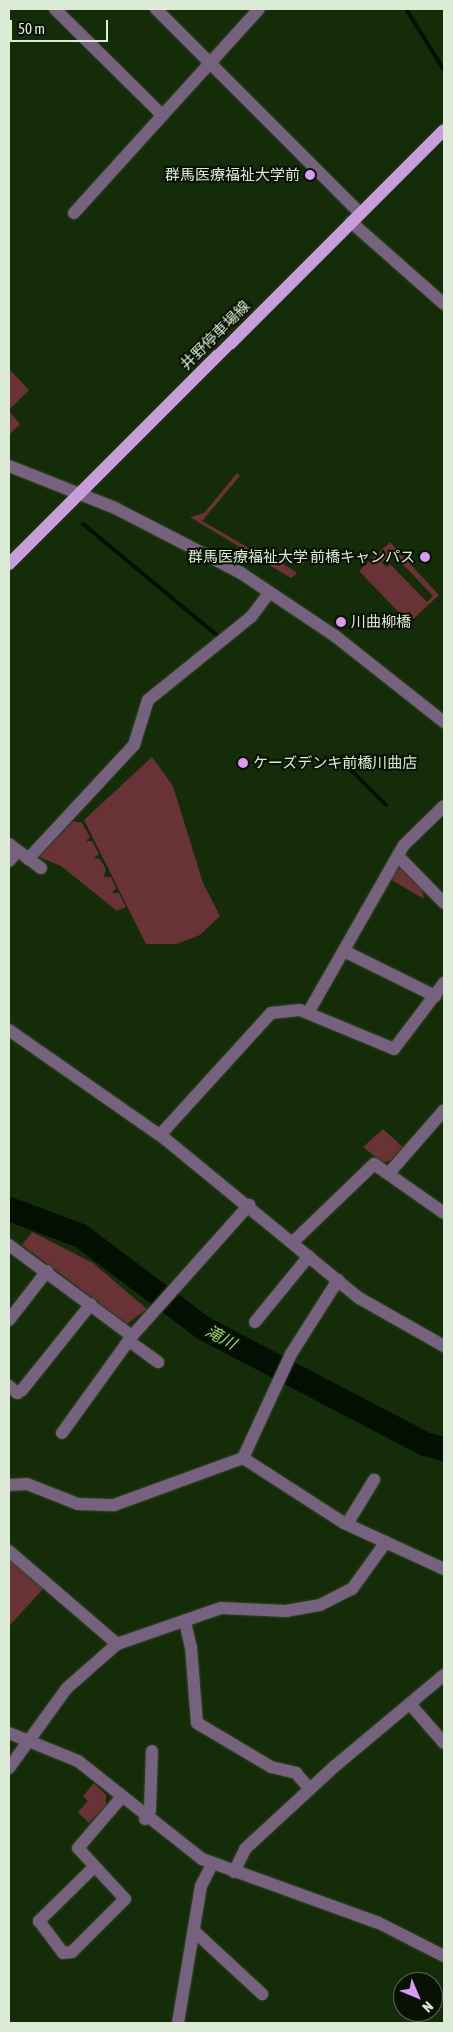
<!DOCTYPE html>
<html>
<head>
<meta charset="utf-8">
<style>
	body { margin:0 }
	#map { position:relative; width:453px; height:2032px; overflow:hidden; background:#152c08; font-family:"Asap Condensed","Noto Sans JP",sans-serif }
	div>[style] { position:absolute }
	.green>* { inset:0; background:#683236 }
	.stream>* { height:4px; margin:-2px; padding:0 2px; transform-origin:2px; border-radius:2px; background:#030f00 }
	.river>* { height:24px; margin:-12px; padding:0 12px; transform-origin:12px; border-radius:12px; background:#030f00 }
	.roads { filter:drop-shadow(0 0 1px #314725) drop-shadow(0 0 1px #314725) }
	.minor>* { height:12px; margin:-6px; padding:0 6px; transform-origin:6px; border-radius:6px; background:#76617f }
	.major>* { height:12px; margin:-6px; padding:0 6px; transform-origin:6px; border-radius:6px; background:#c99ddb }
	.dots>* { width:14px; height:14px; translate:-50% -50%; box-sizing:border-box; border:2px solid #081104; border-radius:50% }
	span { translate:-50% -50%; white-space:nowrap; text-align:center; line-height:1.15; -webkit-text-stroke:4px #081104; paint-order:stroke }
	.poi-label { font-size:15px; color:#dcebd5 }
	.right { translate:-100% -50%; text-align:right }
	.left { translate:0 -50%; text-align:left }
	.street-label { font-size:15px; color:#dcebd5 }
	.water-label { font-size:16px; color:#96d775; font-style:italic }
	.frame { position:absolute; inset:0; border:10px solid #dcebd5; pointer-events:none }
	.north { position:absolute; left:393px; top:1972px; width:50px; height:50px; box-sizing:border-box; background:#081104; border:1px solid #5d6858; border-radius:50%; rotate:135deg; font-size:14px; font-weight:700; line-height:20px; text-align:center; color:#dcebd5 }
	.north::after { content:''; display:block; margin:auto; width:18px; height:22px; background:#db99f5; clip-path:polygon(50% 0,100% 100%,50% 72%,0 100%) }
	.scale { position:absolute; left:10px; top:20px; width:98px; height:22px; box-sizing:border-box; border:2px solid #dcebd5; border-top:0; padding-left:6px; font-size:15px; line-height:18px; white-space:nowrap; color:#dcebd5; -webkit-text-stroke:4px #081104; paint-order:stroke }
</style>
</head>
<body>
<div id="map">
	<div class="green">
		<div style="clip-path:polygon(9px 369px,29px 390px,9px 410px)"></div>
		<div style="clip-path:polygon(9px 411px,20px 424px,9px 435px)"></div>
		<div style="clip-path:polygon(237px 473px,240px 476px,202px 521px,256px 552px,268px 547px,268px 554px,297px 573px,291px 578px,190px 517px,204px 513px)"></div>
		<div style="clip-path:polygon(evenodd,390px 542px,439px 595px,409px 623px,359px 571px,390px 542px,392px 553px,433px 596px,427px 602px,390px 564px,387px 567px,382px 563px,392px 553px)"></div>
		<div style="clip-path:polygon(152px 757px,173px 786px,203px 883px,220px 916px,200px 935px,177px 944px,146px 944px,84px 820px)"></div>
		<div style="clip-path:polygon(73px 821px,82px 823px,90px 837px,86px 841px,92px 841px,99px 854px,94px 858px,100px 859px,106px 869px,104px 877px,111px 877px,116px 888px,112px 893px,119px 893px,126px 907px,117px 911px,61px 866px,39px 857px)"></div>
		<div style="clip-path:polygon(402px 865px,422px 887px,424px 899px,388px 878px)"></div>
		<div style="clip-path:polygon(383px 1129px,403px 1147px,390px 1161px,382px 1162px,363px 1147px)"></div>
		<div style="clip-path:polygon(32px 1232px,93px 1263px,147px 1309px,127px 1324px,22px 1245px)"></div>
		<div style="clip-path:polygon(9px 1558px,45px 1587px,9px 1626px)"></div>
		<div style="clip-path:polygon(94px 1783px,106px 1795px,106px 1805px,89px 1823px,78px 1812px,88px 1801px,83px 1796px)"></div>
	</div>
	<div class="stream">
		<div style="left:406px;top:9px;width:72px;rotate:58.1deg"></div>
		<div style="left:83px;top:524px;width:177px;rotate:39.7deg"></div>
		<div style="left:342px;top:761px;width:62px;rotate:45deg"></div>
	</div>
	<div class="river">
		<div style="left:9px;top:1209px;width:77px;rotate:20.6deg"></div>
		<div style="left:81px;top:1236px;width:155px;rotate:36.9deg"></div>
		<div style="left:205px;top:1329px;width:248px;rotate:27.6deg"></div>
		<div style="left:425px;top:1444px;width:20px;rotate:15deg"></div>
	</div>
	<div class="roads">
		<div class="minor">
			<div style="left:55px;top:9px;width:151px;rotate:44.7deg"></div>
			<div style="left:156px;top:9px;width:288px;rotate:45deg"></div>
			<div style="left:74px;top:213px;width:275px;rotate:-47.8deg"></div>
			<div style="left:351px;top:222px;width:124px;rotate:41.4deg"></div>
			<div style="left:9px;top:466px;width:114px;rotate:21.6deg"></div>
			<div style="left:115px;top:508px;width:142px;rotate:27.3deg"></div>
			<div style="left:241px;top:573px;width:113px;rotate:33.8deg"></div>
			<div style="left:335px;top:636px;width:139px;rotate:38.3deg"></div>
			<div style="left:9px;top:844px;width:40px;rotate:37deg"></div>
			<div style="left:398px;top:856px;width:66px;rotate:45.6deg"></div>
			<div style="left:28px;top:859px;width:156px;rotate:-47.1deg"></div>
			<div style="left:134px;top:745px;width:47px;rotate:-72.7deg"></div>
			<div style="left:148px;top:700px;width:132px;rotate:-38.9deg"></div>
			<div style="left:251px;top:617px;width:31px;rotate:-53deg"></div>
			<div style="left:9px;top:861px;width:13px;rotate:-48deg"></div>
			<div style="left:344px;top:951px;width:102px;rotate:26.3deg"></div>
			<div style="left:308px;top:1013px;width:193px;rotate:-60.3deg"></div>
			<div style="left:404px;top:845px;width:56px;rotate:-44.3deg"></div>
			<div style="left:9px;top:1030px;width:189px;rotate:34.9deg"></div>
			<div style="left:164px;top:1138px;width:252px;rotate:39.4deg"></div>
			<div style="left:359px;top:1298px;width:98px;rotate:29.5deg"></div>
			<div style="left:160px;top:1135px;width:165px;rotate:-47.7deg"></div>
			<div style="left:271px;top:1013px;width:29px;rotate:-6deg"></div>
			<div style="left:300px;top:1010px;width:102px;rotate:22.5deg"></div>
			<div style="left:394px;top:1049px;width:83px;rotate:-52.9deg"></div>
			<div style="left:390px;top:1172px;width:82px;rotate:-48.9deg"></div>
			<div style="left:293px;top:1242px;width:112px;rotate:-43.9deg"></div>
			<div style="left:374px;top:1164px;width:85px;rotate:35deg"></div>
			<div style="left:9px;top:1245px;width:153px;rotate:36.5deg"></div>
			<div style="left:132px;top:1336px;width:176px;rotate:-48.2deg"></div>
			<div style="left:9px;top:1320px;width:62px;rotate:-52.2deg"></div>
			<div style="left:255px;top:1322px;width:85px;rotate:-50.7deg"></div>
			<div style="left:129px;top:1341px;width:36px;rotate:36deg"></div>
			<div style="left:9px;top:1386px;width:11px;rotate:41deg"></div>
			<div style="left:17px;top:1393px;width:6px;rotate:-31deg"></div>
			<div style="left:22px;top:1390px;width:110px;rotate:-51.3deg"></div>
			<div style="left:62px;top:1433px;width:120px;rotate:-54.2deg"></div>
			<div style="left:243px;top:1458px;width:115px;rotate:-65.2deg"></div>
			<div style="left:291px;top:1354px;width:88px;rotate:-57.6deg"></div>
			<div style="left:9px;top:1485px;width:18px;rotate:-3deg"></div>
			<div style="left:27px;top:1484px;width:55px;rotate:21.4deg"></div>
			<div style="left:78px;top:1504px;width:36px;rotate:2deg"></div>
			<div style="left:114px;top:1505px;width:137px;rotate:-20deg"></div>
			<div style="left:243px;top:1458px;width:120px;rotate:32.8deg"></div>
			<div style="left:344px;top:1523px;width:110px;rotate:24.7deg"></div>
			<div style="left:347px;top:1524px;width:52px;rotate:-58.5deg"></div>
			<div style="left:9px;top:1551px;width:143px;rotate:40.7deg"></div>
			<div style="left:185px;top:1622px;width:26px;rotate:77deg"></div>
			<div style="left:191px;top:1647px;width:76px;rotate:85.5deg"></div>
			<div style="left:197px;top:1723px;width:86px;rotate:30.7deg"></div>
			<div style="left:271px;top:1767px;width:26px;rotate:13deg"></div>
			<div style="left:296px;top:1773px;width:21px;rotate:49deg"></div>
			<div style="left:410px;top:1704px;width:52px;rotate:48.9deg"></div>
			<div style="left:9px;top:1733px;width:74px;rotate:22.1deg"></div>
			<div style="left:78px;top:1761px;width:158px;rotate:38.3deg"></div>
			<div style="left:202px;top:1859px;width:188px;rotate:19.9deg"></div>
			<div style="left:379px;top:1923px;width:73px;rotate:26.9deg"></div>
			<div style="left:9px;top:1768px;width:99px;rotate:-54.1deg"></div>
			<div style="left:67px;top:1688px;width:67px;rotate:-41.3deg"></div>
			<div style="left:117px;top:1644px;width:110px;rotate:-19.1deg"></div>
			<div style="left:221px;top:1608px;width:65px;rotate:2.6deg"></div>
			<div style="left:286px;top:1611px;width:35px;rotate:-10deg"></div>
			<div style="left:320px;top:1605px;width:36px;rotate:-27deg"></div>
			<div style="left:352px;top:1589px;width:58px;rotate:-54.1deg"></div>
			<div style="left:145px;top:1819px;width:10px;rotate:-61deg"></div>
			<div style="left:150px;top:1810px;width:59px;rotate:-88.1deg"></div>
			<div style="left:93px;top:1868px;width:76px;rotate:135.5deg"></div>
			<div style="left:39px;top:1921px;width:40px;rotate:53deg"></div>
			<div style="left:63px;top:1953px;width:9px;rotate:-6deg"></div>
			<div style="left:72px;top:1952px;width:75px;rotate:-45deg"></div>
			<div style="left:125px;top:1899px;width:69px;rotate:-132.7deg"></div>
			<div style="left:78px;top:1848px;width:65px;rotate:-49.4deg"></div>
			<div style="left:234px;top:1872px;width:25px;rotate:-64deg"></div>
			<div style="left:245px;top:1849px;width:122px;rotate:-42.7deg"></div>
			<div style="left:335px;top:1766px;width:142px;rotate:-39.9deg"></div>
			<div style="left:194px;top:1931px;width:93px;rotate:42.8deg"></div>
			<div style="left:178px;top:2023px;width:139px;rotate:-80.5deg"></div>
			<div style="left:201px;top:1886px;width:25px;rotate:-63deg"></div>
		</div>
		<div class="major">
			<div style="left:9px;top:564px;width:614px;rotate:-44.93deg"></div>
		</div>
	</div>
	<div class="dots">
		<div style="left:310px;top:175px;background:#db99f5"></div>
		<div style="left:425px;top:557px;background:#db99f5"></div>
		<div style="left:341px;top:622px;background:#db99f5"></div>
		<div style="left:243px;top:763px;background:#db99f5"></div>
	</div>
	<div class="poi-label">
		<span class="right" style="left:300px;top:175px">群馬医療福祉大学前</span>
		<span class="right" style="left:415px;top:557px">群馬医療福祉大学 前橋キャンパス</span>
		<span class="left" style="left:351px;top:622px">川曲柳橋</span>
		<span class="left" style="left:253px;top:763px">ケーズデンキ前橋川曲店</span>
	</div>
	<div class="street-label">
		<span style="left:215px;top:335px;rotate:-45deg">井野停車場線</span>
	</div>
	<div class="water-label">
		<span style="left:221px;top:1337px;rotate:29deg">滝川</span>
	</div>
	<div class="frame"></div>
	<div class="north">N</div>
	<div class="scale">50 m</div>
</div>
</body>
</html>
